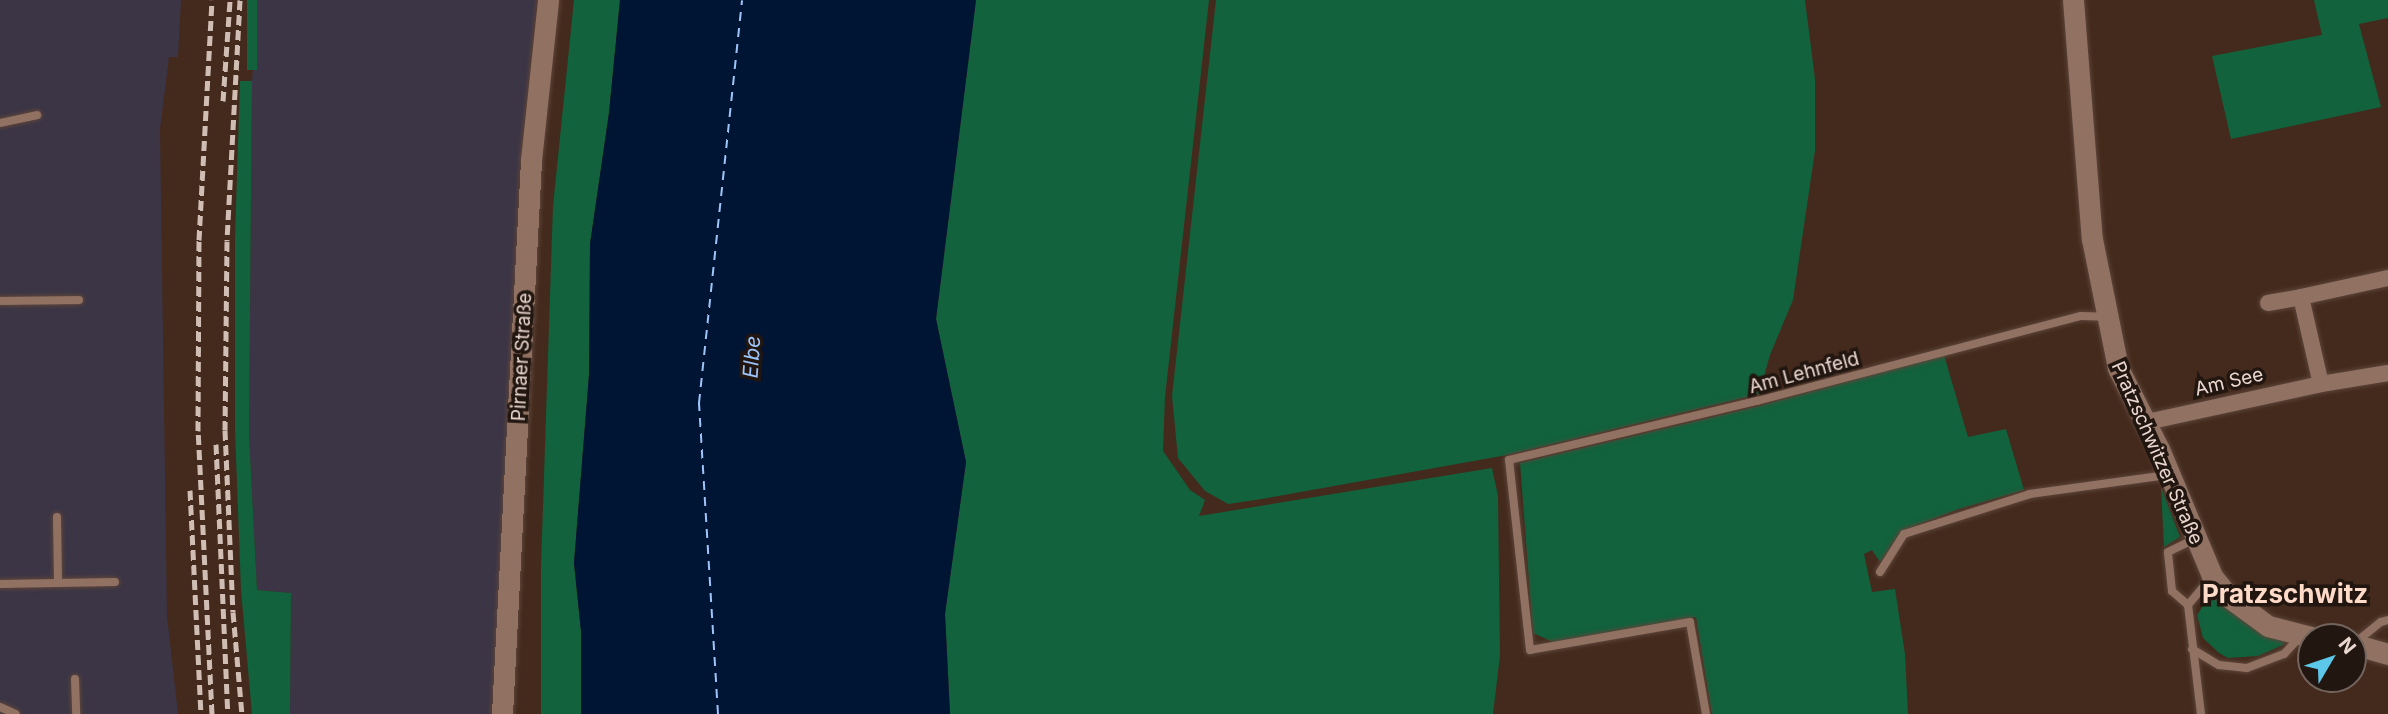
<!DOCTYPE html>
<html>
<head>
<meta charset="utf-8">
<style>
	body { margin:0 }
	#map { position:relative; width:2388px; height:714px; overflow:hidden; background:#442a1c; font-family:Inter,sans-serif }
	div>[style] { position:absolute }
	.industrial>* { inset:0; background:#3b3546 }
	.green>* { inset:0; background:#11623d; transform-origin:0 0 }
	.water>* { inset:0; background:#001433 }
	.ferry>* { height:2px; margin-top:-1px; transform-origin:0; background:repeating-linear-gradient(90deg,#9ec4f9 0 9px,transparent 0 16px) }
	.roads { filter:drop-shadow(0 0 2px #5c453a) drop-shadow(0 0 2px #5c453a) }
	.lane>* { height:8px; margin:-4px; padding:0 4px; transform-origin:4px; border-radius:4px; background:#917262 }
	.street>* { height:16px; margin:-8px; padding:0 8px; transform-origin:8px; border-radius:8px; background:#917262 }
	.secondary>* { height:21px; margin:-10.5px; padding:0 10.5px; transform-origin:10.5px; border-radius:10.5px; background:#917262 }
	.rail>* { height:5px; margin-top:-2.5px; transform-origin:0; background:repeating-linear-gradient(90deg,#d0bdb4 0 10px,transparent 0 15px) }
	span { translate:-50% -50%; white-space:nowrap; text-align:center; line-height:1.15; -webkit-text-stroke:7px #221610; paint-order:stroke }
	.street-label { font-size:19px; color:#ead8d0 }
	.water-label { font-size:21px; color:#9ec4f9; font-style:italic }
	.district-label { font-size:26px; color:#fedac8; font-weight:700 }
	.north { position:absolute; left:2297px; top:623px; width:70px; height:70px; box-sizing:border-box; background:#221610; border:2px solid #72645d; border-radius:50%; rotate:51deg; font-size:19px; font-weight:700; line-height:28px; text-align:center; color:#ead8d0 }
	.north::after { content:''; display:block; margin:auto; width:24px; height:32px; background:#5cc7e8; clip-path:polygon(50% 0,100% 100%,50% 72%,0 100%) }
</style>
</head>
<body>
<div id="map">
	<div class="industrial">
		<div style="clip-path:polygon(0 0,181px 0,178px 57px,169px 57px,160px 129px,167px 616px,178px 714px,0 714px)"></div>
		<div style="clip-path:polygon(257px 0,537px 0,519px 172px,502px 580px,491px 714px,290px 714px,291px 593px,257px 590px,249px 434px,252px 81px)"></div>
	</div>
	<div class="green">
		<div style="left:247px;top:0;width:10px;height:70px"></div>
		<div style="clip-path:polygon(574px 0,620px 0,609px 113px,590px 244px,589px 375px,574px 563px,581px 631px,581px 714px,541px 714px,541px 567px,553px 206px)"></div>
		<div style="clip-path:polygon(976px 0,1209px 0,1165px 397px,1163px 451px,1190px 490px,1205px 500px,1199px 516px,1492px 468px,1498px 496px,1500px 656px,1493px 714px,950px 714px,945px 614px,966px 462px,936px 319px)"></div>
		<div style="clip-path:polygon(1216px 0,1805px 0,1815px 79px,1815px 151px,1793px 300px,1770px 355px,1759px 394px,1507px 455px,1262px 499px,1228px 504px,1205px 491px,1178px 458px,1172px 396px)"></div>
		<div style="clip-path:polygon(2314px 0,2388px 0,2388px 18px,2359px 24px,2381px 107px,2231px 139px,2212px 56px,2322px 35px)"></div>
		<div style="clip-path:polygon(240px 81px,252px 81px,249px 434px,257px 590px,291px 593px,290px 714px,252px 714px,241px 590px,235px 430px,235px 238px)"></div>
		<div style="clip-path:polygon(1944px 355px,1968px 437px,2006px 429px,2024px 490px,1959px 509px,1901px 531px,1880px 562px,1872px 550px,1864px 554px,1872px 592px,1895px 589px,1905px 654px,1908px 714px,1712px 714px,1696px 617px,1553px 642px,1533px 633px,1520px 463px,1755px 407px)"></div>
		<div style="clip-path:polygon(2161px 487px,2180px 537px,2164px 547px)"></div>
		<div style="clip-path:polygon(2211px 594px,2223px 605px,2285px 640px,2283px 645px,2258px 656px,2228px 658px,2219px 653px,2203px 638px,2197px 615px)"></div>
	</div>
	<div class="water">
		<div style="clip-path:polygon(620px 0,976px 0,936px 319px,966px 462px,945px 614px,950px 714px,581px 714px,581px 631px,574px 563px,589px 375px,590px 244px,609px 113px)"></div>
	</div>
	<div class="ferry">
		<div style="left:718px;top:714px;width:312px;rotate:-93.5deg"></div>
		<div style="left:699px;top:403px;width:405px;rotate:-83.9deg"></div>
	</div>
	<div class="roads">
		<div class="lane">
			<div style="left:0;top:123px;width:38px;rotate:-12deg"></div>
			<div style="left:0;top:301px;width:79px;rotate:-0.7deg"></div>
			<div style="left:57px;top:517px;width:66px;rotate:89.1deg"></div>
			<div style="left:1880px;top:572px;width:45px;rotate:-57.7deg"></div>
			<div style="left:1904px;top:534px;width:132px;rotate:-17.6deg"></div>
			<div style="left:2030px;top:494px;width:138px;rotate:-7.9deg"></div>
			<div style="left:0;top:584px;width:115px;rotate:-1deg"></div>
			<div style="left:2188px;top:605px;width:21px;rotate:-139deg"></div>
			<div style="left:2172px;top:591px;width:39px;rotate:-96deg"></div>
			<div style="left:2168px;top:552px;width:30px;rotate:-26deg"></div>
			<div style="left:2356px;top:642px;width:32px;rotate:-39deg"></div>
			<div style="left:2381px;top:622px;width:7px;rotate:-16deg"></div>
			<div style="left:2192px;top:649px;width:31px;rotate:31deg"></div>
			<div style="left:2219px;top:665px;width:28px;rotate:6deg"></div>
			<div style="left:2247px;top:668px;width:40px;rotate:-21deg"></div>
			<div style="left:2284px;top:654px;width:25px;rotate:-47deg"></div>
			<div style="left:75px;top:679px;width:35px;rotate:88deg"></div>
			<div style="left:0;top:707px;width:17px;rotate:24deg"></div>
			<div style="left:1706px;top:714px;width:93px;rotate:-99.9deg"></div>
			<div style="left:1690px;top:622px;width:162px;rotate:170.1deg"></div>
			<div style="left:1530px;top:650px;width:191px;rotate:-96.3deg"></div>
			<div style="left:1509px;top:460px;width:255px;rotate:-13.4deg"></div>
			<div style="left:1757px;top:401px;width:335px;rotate:-14.7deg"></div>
			<div style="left:2081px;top:316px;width:25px;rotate:2deg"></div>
			<div style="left:2201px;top:714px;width:110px;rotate:-96.8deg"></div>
			<div style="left:2188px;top:605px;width:38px;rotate:-50deg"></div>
		</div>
		<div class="street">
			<div style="left:2301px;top:297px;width:89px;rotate:-12.3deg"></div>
			<div style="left:2268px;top:303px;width:34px;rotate:-10deg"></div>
			<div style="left:2301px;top:297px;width:89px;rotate:77.1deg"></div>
			<div style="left:2147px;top:422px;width:178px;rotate:-12.3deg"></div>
			<div style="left:2321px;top:384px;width:68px;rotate:-9.3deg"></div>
		</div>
		<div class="secondary">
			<div style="left:2073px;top:0;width:240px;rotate:85.5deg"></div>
			<div style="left:2092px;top:239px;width:132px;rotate:78.6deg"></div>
			<div style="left:2118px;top:368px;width:91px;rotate:63.2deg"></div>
			<div style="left:2159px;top:449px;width:138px;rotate:67.3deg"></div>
			<div style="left:2212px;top:576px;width:28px;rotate:51deg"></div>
			<div style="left:2230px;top:598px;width:47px;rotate:36.4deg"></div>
			<div style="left:2268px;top:626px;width:44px;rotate:14.3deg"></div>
			<div style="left:2353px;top:644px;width:36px;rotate:16deg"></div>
			<div style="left:502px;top:714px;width:555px;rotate:-87deg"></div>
			<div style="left:531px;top:160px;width:161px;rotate:-83.9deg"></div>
		</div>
	</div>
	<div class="rail">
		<div style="left:240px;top:0;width:241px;rotate:93.1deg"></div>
		<div style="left:227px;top:241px;width:189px;rotate:90.6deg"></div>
		<div style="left:225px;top:430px;width:182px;rotate:87.5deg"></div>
		<div style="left:233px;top:612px;width:102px;rotate:85deg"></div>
		<div style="left:223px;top:101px;width:101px;rotate:-86deg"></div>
		<div style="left:216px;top:444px;width:270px;rotate:87.5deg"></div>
		<div style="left:190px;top:490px;width:224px;rotate:87.2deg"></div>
		<div style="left:212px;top:714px;width:283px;rotate:-92.8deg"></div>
		<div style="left:198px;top:431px;width:191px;rotate:-89.7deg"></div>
		<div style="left:199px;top:240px;width:240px;rotate:-86.9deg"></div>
	</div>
	<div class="street-label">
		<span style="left:522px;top:357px;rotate:-87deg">Pirnaer Straße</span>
		<span style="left:1804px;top:373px;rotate:-15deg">Am Lehnfeld</span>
		<span style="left:2229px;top:382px;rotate:-13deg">Am See</span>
		<span style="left:2157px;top:453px;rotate:66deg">Pratzschwitzer Straße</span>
	</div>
	<div class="water-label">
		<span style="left:752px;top:357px;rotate:-86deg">Elbe</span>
	</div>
	<div class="district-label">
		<span style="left:2285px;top:594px">Pratzschwitz</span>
	</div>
	<div class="north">N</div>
</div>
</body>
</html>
